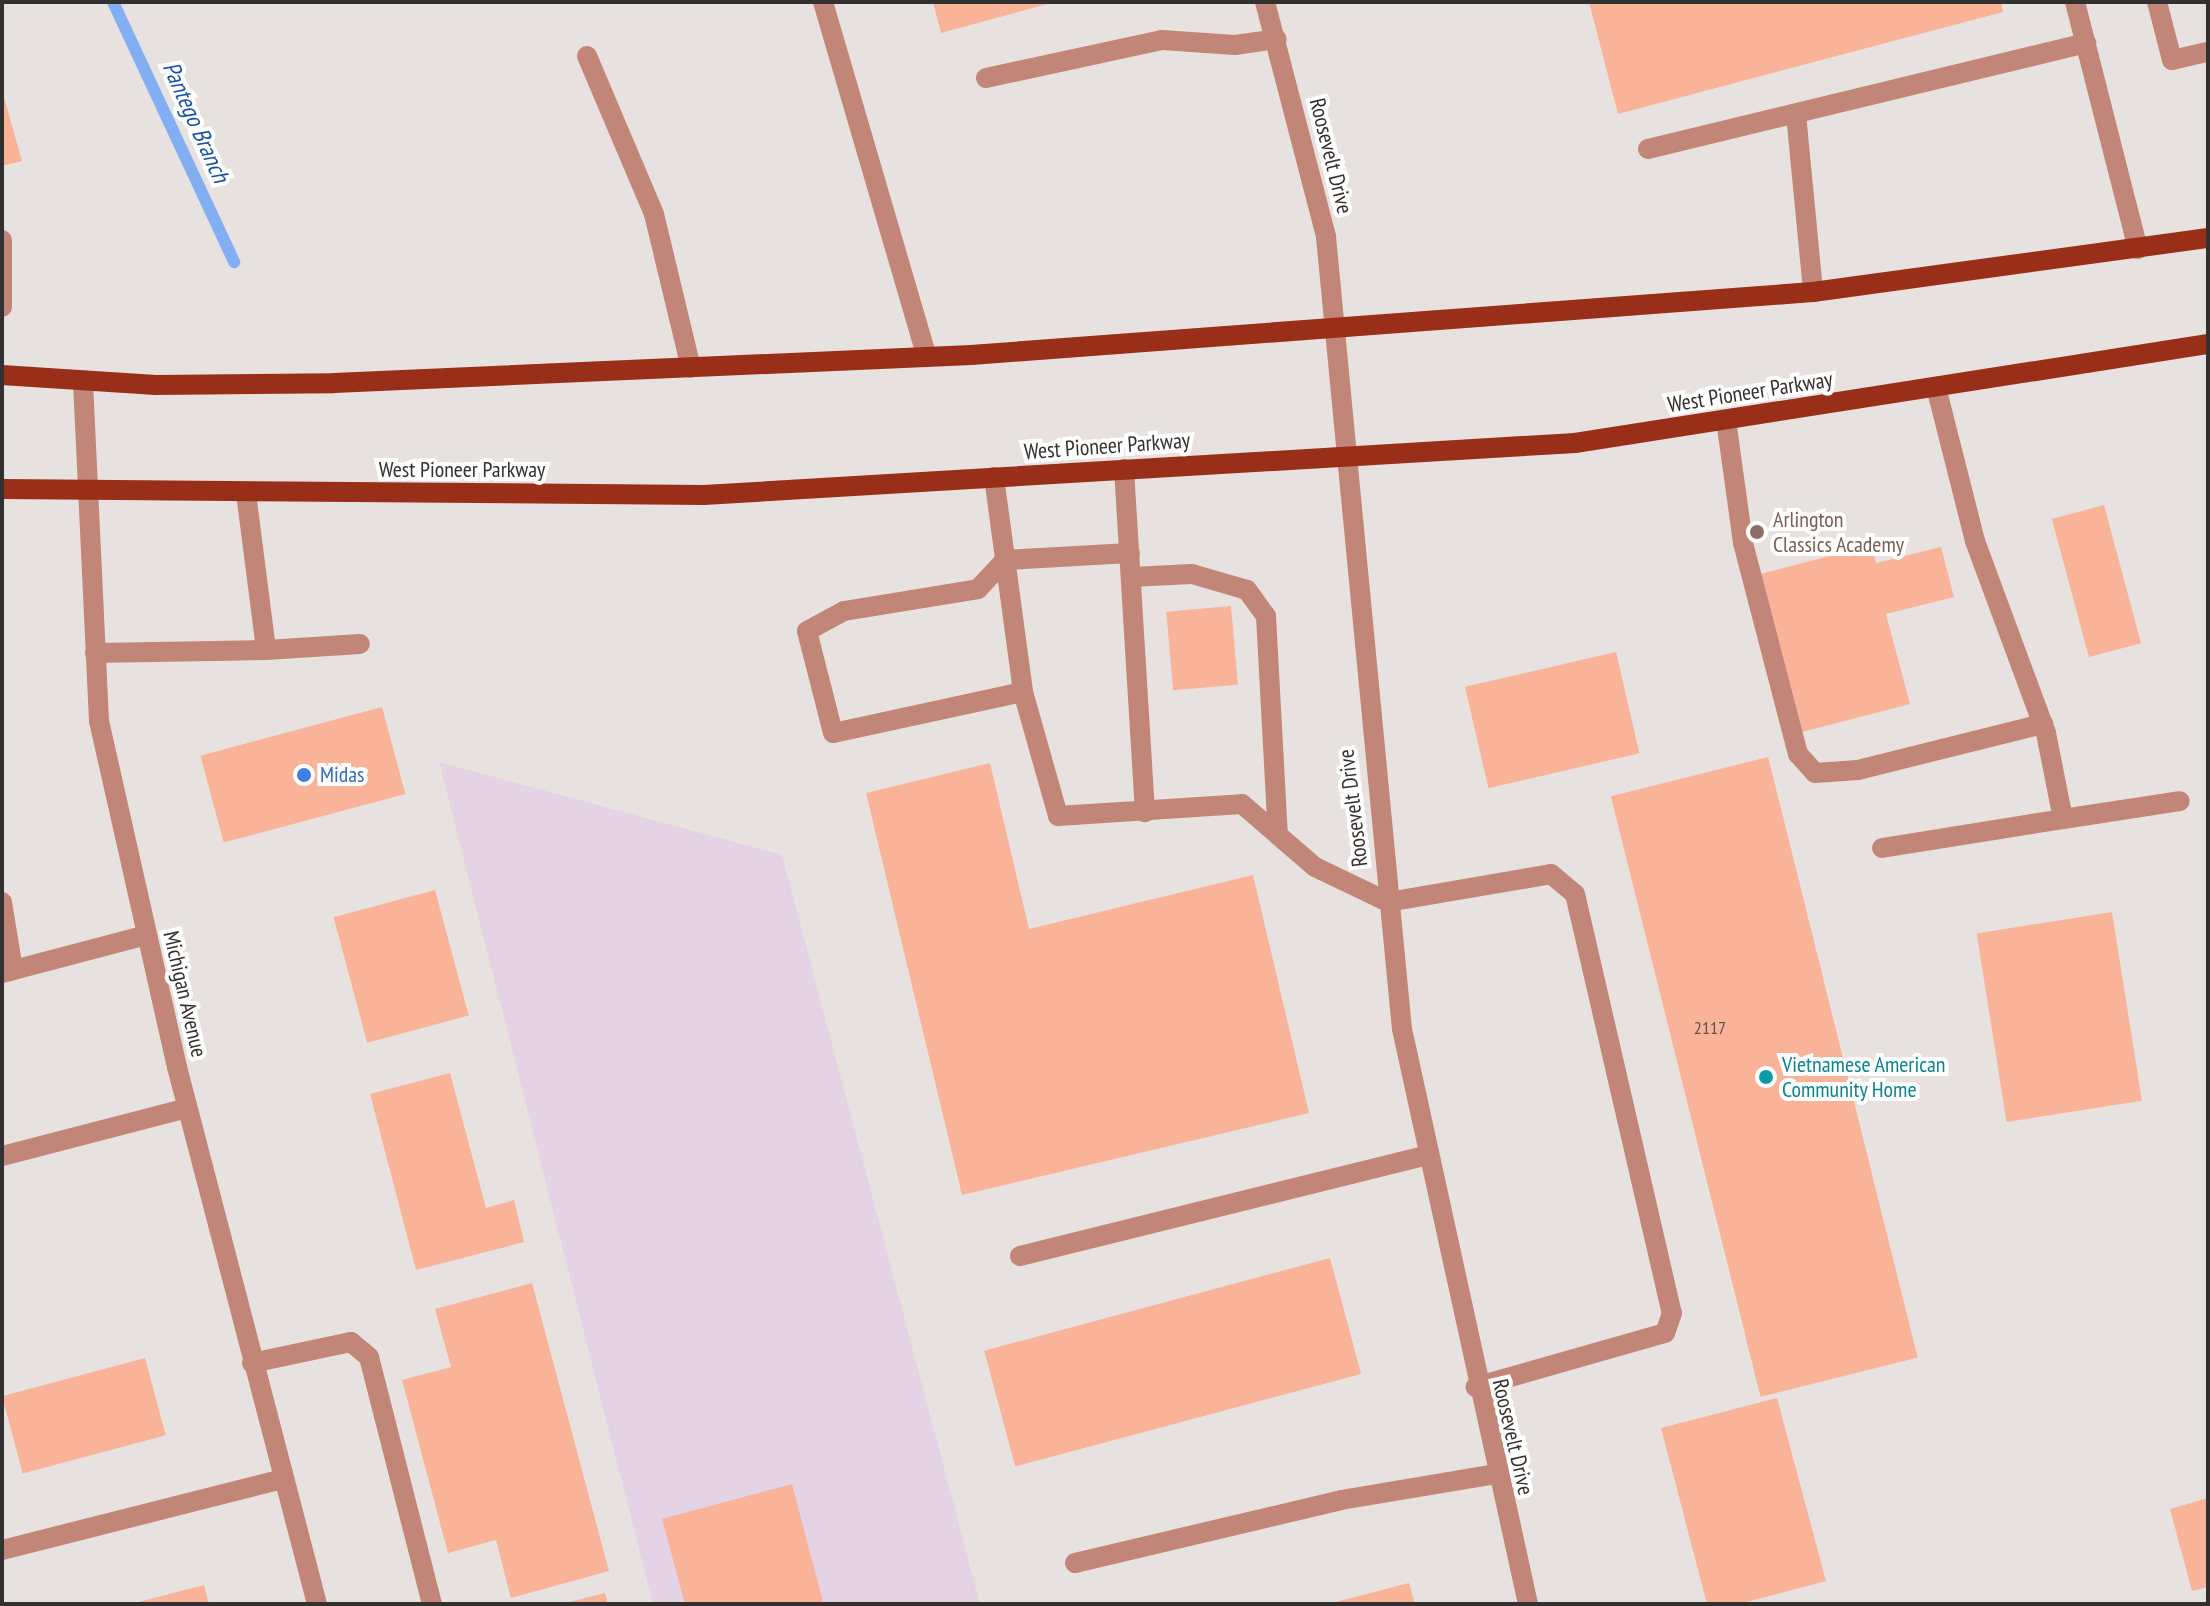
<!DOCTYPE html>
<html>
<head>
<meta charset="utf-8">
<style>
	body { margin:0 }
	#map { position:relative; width:2210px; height:1606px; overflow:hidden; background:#e7e2df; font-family:"PT Sans Narrow",sans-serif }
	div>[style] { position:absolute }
	.industrial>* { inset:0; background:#e4d3e5 }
	.stream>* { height:12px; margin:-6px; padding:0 6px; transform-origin:6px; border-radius:6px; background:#82aff4 }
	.building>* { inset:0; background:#f8b398; transform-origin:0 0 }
	.service>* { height:20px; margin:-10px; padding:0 10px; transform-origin:10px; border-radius:10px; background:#c28678 }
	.minor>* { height:20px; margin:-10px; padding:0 10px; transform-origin:10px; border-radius:10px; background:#c28678 }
	.tertiary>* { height:20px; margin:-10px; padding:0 10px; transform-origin:10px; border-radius:10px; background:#c28678 }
	.primary>* { height:20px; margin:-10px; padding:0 10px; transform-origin:10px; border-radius:10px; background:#992f19 }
	.dots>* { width:22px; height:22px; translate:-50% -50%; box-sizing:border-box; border:4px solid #fff; border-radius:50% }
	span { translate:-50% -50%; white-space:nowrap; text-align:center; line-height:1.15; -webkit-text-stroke:8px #fff; paint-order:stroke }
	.number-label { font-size:18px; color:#64524a }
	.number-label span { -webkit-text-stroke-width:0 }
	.street-label { font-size:22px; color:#333130 }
	.education-label { font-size:22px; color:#785e54 }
	.left { translate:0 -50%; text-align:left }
	.shop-label { font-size:22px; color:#366cbe }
	.culture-label { font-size:22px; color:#0d838f }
	.water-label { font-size:24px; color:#1d53a3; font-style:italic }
	.frame { position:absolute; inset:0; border:4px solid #333130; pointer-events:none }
</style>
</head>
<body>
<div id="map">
	<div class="industrial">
		<div style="clip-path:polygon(439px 762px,782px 855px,980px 1604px,653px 1604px)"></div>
	</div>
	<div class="stream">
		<div style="left:113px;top:2px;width:287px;rotate:65deg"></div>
	</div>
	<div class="building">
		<div style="clip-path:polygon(933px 2px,1051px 2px,1051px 3px,941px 33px)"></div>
		<div style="clip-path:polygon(1589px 2px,2001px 2px,2003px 12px,1618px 114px)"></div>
		<div style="clip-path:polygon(2px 90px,22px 161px,2px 166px)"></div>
		<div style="left:2104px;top:505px;width:143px;height:54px;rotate:75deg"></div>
		<div style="clip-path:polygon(1871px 545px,1876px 563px,1941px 547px,1954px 597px,1886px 614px,1910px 704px,1802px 732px,1761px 574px)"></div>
		<div style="left:1231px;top:606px;width:79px;height:65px;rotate:85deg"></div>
		<div style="left:1616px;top:652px;width:104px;height:155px;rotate:77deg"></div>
		<div style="left:382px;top:707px;width:90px;height:188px;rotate:75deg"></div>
		<div style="left:1768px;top:757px;width:619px;height:162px;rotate:76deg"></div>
		<div style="clip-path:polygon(990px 763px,1029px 929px,1253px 875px,1309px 1113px,962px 1195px,866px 793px)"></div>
		<div style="left:435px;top:890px;width:130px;height:105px;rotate:75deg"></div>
		<div style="left:2112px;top:912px;width:191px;height:137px;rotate:81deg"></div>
		<div style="clip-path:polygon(450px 1073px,486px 1208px,514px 1200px,524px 1242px,416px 1270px,370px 1094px)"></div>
		<div style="left:1330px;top:1258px;width:120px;height:358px;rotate:75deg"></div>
		<div style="clip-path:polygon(532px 1283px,609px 1571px,511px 1598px,496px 1540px,448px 1553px,402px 1380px,451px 1367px,435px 1309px)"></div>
		<div style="left:145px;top:1358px;width:80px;height:148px;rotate:75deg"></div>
		<div style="clip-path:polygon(1777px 1398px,1826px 1581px,1739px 1604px,1707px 1604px,1661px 1428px)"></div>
		<div style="clip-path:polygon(792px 1484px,823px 1602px,685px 1604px,662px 1519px)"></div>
		<div style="clip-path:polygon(2208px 1498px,2208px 1587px,2192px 1591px,2170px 1509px)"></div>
		<div style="clip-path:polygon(1409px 1583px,1415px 1604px,1332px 1604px,1332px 1603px)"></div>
		<div style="clip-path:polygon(204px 1585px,209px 1604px,135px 1604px,135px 1603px)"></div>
		<div style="clip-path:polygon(605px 1593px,608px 1604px,566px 1604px,566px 1603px)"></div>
	</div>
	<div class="service">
		<div style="left:823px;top:2px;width:370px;rotate:73.7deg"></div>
		<div style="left:2075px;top:2px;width:255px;rotate:75.7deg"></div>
		<div style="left:2157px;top:2px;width:60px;rotate:75.5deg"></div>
		<div style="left:2172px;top:60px;width:37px;rotate:-13deg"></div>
		<div style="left:587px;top:56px;width:172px;rotate:67deg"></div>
		<div style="left:654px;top:214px;width:158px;rotate:76.5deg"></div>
		<div style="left:986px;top:78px;width:180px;rotate:-12.2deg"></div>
		<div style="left:1162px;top:40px;width:73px;rotate:3.9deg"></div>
		<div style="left:1235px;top:45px;width:42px;rotate:-8.1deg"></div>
		<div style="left:1796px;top:114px;width:179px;rotate:84.5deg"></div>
		<div style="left:1648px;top:149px;width:451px;rotate:-13.6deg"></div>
		<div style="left:2px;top:240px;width:67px;rotate:90deg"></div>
		<div style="left:1726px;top:420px;width:124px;rotate:82.1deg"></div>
		<div style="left:1743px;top:543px;width:218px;rotate:75.4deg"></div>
		<div style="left:1798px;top:754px;width:25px;rotate:48deg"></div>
		<div style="left:1815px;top:773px;width:43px;rotate:-4deg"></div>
		<div style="left:1858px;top:770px;width:191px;rotate:-14deg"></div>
		<div style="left:1124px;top:469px;width:344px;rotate:86.5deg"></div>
		<div style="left:994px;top:477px;width:217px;rotate:82.3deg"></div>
		<div style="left:1023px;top:692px;width:129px;rotate:74.2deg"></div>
		<div style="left:1058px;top:816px;width:184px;rotate:-3.7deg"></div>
		<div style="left:1242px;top:804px;width:96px;rotate:40.8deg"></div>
		<div style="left:1315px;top:867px;width:81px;rotate:25.6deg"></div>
		<div style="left:1388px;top:902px;width:165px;rotate:-9.7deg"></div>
		<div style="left:1551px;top:874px;width:31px;rotate:40deg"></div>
		<div style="left:1575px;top:894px;width:430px;rotate:77deg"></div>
		<div style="left:1672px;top:1313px;width:21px;rotate:109deg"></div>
		<div style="left:1665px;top:1333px;width:197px;rotate:164.1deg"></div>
		<div style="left:246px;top:493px;width:158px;rotate:82.7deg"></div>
		<div style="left:266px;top:650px;width:94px;rotate:-3.7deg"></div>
		<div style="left:1131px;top:577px;width:61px;rotate:-2.8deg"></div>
		<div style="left:1192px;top:574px;width:57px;rotate:16.2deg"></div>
		<div style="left:1247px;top:590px;width:32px;rotate:54deg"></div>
		<div style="left:1266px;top:616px;width:219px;rotate:86.9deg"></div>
		<div style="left:95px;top:653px;width:171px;rotate:-1deg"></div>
		<div style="left:1023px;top:692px;width:194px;rotate:167.8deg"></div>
		<div style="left:833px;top:733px;width:105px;rotate:-104.3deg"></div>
		<div style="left:807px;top:631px;width:42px;rotate:-28.4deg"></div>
		<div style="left:844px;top:611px;width:136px;rotate:-9.3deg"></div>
		<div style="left:978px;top:589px;width:40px;rotate:-47deg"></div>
		<div style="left:1005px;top:560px;width:125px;rotate:-3.2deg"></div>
		<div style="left:2063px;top:819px;width:118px;rotate:-8.7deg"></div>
		<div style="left:1882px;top:848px;width:183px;rotate:-9.1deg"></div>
		<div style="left:2063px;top:819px;width:88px;rotate:-101.2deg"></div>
		<div style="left:2046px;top:733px;width:205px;rotate:-110.3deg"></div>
		<div style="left:1975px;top:541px;width:159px;rotate:-104.2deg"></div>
		<div style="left:2px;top:902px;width:69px;rotate:80.8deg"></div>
		<div style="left:2px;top:973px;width:150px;rotate:-14.7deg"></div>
		<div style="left:2px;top:1156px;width:191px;rotate:-14.5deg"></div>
		<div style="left:1020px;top:1256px;width:420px;rotate:-13.9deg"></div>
		<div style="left:252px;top:1363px;width:101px;rotate:-12deg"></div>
		<div style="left:351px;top:1342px;width:23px;rotate:40deg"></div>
		<div style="left:369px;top:1357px;width:255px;rotate:75.7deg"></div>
		<div style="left:2px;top:1550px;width:290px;rotate:-14.2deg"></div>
		<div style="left:1075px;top:1563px;width:273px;rotate:-13.3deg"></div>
		<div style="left:1341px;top:1500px;width:158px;rotate:-9.5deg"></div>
	</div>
	<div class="minor">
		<div style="left:83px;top:382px;width:339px;rotate:87.3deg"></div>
		<div style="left:99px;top:721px;width:355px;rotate:77.3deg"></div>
		<div style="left:177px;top:1067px;width:555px;rotate:75.39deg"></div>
	</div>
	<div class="tertiary">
		<div style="left:1265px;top:2px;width:243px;rotate:75.4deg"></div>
		<div style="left:1326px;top:237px;width:796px;rotate:84.52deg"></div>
		<div style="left:1402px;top:1029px;width:589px;rotate:77.64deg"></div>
	</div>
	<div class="primary">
		<div style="left:2px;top:375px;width:154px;rotate:3.7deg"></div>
		<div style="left:156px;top:385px;width:178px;rotate:-0.6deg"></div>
		<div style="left:334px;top:383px;width:638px;rotate:-2.52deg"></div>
		<div style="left:971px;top:355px;width:844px;rotate:-4.28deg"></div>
		<div style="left:1813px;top:292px;width:399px;rotate:-7.8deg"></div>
		<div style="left:2px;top:489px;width:702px;rotate:0.49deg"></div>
		<div style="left:704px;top:495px;width:873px;rotate:-3.42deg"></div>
		<div style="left:1575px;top:443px;width:641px;rotate:-8.89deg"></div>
	</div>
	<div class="dots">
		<div style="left:1757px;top:532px;background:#8d6e63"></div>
		<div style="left:304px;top:775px;background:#3f7fe0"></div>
		<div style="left:1766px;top:1077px;background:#0f9aa8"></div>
	</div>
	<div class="number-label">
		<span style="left:1710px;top:1028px">2117</span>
	</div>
	<div class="street-label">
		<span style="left:1331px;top:156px;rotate:76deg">Roosevelt Drive</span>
		<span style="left:1750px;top:392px;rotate:-9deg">West Pioneer Parkway</span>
		<span style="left:1107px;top:446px;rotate:-4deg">West Pioneer Parkway</span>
		<span style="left:462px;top:470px">West Pioneer Parkway</span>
		<span style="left:1353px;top:808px;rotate:-97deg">Roosevelt Drive</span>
		<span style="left:185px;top:994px;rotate:77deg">Michigan Avenue</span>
		<span style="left:1513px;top:1437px;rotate:77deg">Roosevelt Drive</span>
	</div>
	<div class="education-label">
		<span class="left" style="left:1773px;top:532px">Arlington<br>Classics Academy</span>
	</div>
	<div class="shop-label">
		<span class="left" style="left:320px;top:775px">Midas</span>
	</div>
	<div class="culture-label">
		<span class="left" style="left:1782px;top:1077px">Vietnamese American<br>Community Home</span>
	</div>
	<div class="water-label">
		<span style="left:196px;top:122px;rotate:66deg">Pantego Branch</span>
	</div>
	<div class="frame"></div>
</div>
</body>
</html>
